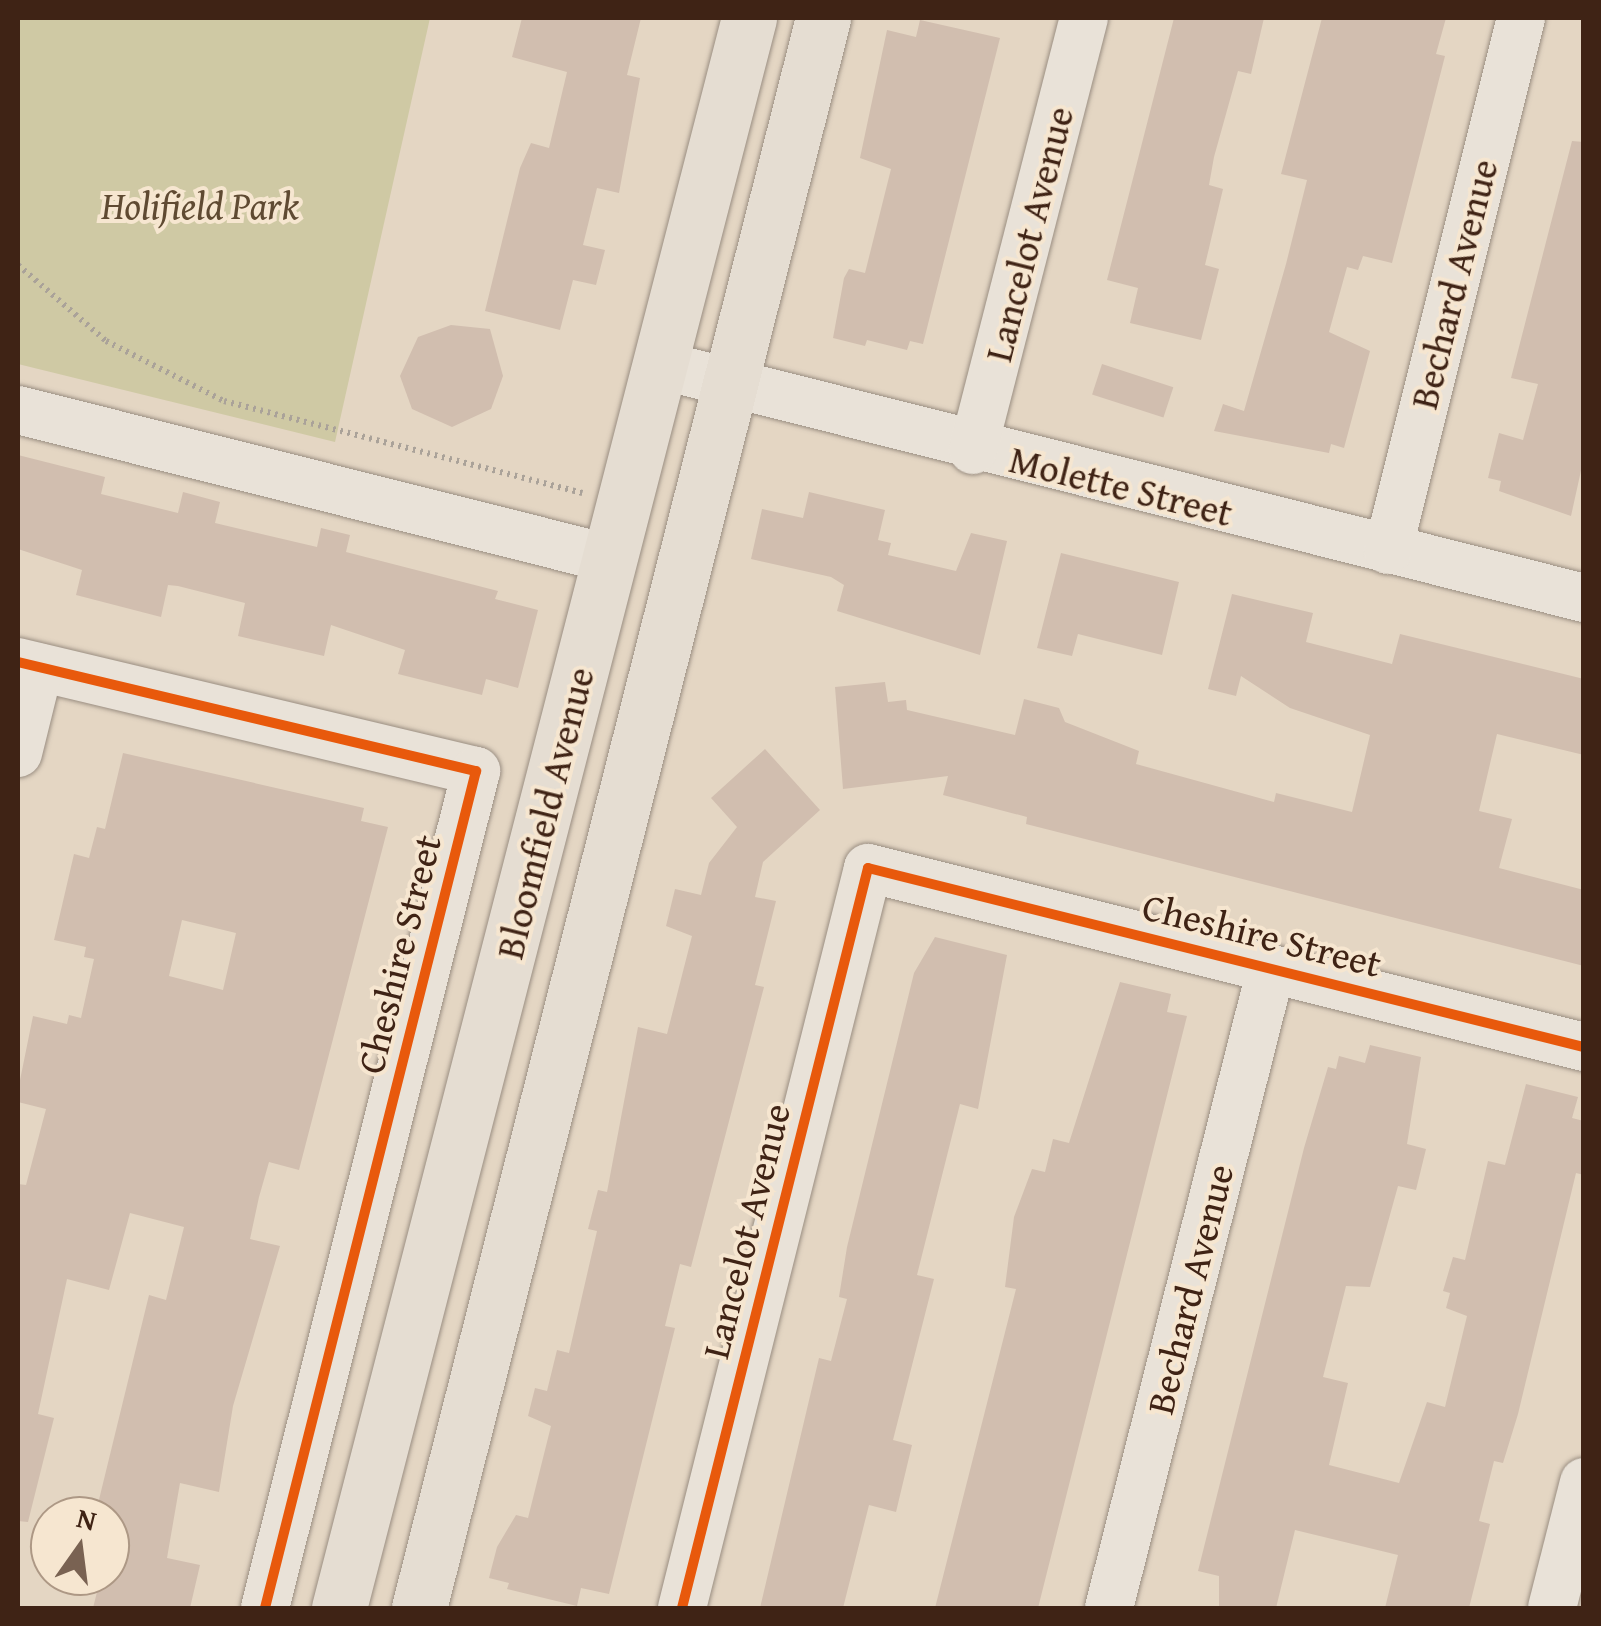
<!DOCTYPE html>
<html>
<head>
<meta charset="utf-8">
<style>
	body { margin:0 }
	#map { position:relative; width:1601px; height:1626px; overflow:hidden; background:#e4d6c3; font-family:"Gentium Book Plus",serif }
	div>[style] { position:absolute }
	.green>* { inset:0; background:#cfc9a4 }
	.building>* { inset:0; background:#d1beaf; transform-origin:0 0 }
	.path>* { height:6px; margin-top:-3px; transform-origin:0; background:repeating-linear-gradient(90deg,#aaa299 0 2.5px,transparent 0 7.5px) }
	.roads { filter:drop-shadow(0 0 2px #9a8e82) drop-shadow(0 0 2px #9a8e82) }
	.minor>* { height:48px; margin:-24px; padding:0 24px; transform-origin:24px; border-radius:24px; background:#e9e2d8 }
	.major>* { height:55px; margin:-27.5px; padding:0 27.5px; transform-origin:27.5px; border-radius:27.5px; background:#e5ddd2 }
	.cycleway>* { height:10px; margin:-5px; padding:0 5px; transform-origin:5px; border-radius:5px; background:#e8590c }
	span { translate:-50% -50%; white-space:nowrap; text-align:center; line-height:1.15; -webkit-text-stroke:8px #f6e6d0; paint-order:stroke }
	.park-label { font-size:38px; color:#5f4a32; font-style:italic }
	.street-label { font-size:38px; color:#3f2315 }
	.frame { position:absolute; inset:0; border:20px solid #3f2315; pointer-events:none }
	.north { position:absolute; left:30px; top:1496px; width:100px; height:100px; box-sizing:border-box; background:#f6e6d0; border:2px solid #ad9885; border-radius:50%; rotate:14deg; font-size:28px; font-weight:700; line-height:40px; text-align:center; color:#3f2315 }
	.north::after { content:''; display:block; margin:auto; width:35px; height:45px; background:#796252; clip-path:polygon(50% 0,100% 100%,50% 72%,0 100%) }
</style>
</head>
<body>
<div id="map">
	<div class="green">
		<div style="clip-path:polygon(18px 18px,430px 18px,335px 442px,18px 364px)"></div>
	</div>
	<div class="building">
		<div style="clip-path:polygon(522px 18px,641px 18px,627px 75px,640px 78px,619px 193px,597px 188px,583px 245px,605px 250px,596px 285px,573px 280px,560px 330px,485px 311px,520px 168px,531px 143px,549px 148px,567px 72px,512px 57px)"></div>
		<div style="clip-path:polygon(1174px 18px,1264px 18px,1251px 74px,1238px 71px,1214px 157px,1209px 185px,1223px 189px,1205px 265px,1219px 269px,1201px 340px,1130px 323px,1138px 288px,1107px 280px)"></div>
		<div style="clip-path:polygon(1322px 18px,1446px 18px,1436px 54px,1445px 56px,1392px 263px,1363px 256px,1358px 270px,1347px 267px,1329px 332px,1370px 351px,1344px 448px,1331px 444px,1329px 453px,1214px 431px,1223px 404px,1244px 411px,1286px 264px,1307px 180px,1281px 174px)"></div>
		<div style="clip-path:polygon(920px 20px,1000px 38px,923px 344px,910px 341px,907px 350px,867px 340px,865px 346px,833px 338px,844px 278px,849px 269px,865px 273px,891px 169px,860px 158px,887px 30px,916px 37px)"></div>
		<div style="clip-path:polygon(1572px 141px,1584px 142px,1584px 457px,1571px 516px,1499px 491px,1501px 481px,1488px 478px,1499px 433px,1523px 440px,1538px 384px,1511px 378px)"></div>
		<div style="clip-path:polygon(451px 325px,490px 329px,503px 376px,491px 409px,452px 427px,412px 409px,400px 376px,418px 337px)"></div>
		<div style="left:1102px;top:364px;width:75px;height:32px;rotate:18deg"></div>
		<div style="clip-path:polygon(18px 455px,105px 477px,101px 494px,178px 513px,183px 492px,220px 502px,215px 523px,317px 547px,321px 528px,350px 535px,346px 552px,498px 591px,495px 599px,538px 610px,518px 688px,486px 679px,482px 695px,398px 674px,405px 650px,331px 625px,324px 656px,238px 636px,245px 603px,178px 586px,168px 585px,161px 617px,76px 595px,82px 570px,18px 549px)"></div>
		<div style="clip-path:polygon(809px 492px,885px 510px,878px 540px,891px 543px,888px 555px,956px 571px,971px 533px,1007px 541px,980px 655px,837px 611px,844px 585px,831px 577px,751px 559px,762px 509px,803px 518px)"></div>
		<div style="clip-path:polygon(1061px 553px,1179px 582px,1162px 655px,1078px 634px,1072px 656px,1037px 648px)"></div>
		<div style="clip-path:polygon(1232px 594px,1313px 613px,1306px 642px,1392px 664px,1400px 634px,1584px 679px,1584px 755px,1497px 734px,1479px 811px,1512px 819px,1499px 868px,1584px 890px,1584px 966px,1026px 824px,1027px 817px,943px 795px,948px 776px,843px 789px,835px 687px,885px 682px,888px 702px,906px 700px,907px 710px,1015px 735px,1024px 699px,1059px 708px,1065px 722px,1139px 751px,1136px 764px,1274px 802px,1276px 793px,1352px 812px,1370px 735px,1290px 708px,1241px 676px,1236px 696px,1208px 689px)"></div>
		<div style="clip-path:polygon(765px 749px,820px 810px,763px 862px,755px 897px,776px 901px,755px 985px,764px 987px,691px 1267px,680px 1264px,665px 1326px,675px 1328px,609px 1594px,581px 1588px,577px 1606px,507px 1589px,509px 1583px,489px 1578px,497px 1547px,516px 1515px,528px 1518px,551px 1426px,528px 1416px,535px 1388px,547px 1391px,557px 1350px,569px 1353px,597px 1231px,588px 1229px,598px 1190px,607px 1192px,638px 1027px,667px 1034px,692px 936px,666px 926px,675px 889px,701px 895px,709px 863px,737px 827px,711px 798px)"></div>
		<div style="clip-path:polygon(evenodd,123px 753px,364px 808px,361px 821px,388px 827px,299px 1170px,269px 1162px,259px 1197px,250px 1239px,280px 1246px,233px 1406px,219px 1492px,180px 1483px,167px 1558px,200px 1565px,190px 1608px,93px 1608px,101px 1576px,110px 1576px,110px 1516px,95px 1516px,149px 1295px,166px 1300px,184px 1227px,130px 1213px,109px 1290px,67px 1279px,38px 1414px,54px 1418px,28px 1522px,18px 1521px,18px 1184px,26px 1185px,46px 1109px,18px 1102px,18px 1090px,33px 1016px,67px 1024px,69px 1015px,81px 1018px,94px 959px,84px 957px,86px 947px,54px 940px,74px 854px,89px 858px,97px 827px,105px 829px,123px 753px,182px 920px,236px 933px,223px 990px,169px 976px,182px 920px)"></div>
		<div style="clip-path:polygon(935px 937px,1007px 955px,978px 1109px,960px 1104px,917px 1275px,934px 1279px,893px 1440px,912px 1445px,896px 1512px,869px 1505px,843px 1608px,760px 1608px,819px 1358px,831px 1361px,847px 1299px,839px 1297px,847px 1247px,914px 973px)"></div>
		<div style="clip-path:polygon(1120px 982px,1171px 994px,1167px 1012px,1187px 1016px,1038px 1608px,935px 1608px,1016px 1289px,1005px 1287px,1014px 1217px,1032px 1169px,1045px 1172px,1053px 1139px,1069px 1143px)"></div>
		<div style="clip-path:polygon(1370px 1045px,1421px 1057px,1407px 1144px,1426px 1149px,1416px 1190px,1398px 1186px,1370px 1287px,1346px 1286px,1323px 1377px,1348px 1383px,1329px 1465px,1399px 1483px,1427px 1402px,1445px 1407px,1467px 1316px,1446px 1308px,1450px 1293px,1443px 1291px,1453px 1257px,1465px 1260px,1488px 1161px,1505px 1165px,1526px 1084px,1578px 1097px,1572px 1118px,1584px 1121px,1584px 1175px,1576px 1173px,1518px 1414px,1503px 1463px,1494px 1461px,1479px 1521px,1490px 1524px,1469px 1608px,1385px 1608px,1398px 1555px,1295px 1530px,1276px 1608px,1219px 1608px,1219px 1576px,1198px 1571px,1304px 1148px,1328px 1067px,1336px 1069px,1339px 1056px,1365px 1063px)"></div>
	</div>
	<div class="path">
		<div style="left:18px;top:265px;width:116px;rotate:40.8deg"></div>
		<div style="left:106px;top:341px;width:132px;rotate:27deg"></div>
		<div style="left:224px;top:401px;width:370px;rotate:14.4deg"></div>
	</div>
	<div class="roads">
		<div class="minor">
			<div style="left:660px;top:365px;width:953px;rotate:14.15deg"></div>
			<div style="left:18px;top:410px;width:611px;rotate:14.1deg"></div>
			<div style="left:973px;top:450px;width:446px;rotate:-75.6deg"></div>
			<div style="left:1388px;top:550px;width:548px;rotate:-75.96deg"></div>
			<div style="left:18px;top:662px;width:471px;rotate:13.4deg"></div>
			<div style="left:476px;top:771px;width:863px;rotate:104.15deg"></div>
			<div style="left:18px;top:753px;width:88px;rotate:-76.1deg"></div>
			<div style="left:682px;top:1608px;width:763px;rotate:-75.89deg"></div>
			<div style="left:868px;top:868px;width:738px;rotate:14.04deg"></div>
			<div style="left:1109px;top:1608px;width:659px;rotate:-75.77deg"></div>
			<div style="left:1552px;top:1608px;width:130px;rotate:-75.7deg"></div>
		</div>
		<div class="major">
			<div style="left:339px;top:1608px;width:1642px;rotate:-75.54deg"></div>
			<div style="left:419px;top:1608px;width:1641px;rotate:-75.74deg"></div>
		</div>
	</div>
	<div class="cycleway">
		<div style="left:18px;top:662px;width:471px;rotate:13.4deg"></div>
		<div style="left:476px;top:771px;width:863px;rotate:104.15deg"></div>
		<div style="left:682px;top:1608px;width:763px;rotate:-75.89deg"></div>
		<div style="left:868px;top:868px;width:738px;rotate:14.04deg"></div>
	</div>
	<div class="park-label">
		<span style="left:200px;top:206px">Holifield Park</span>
	</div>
	<div class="street-label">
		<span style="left:1029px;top:234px;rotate:-76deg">Lancelot Avenue</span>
		<span style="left:1454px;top:284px;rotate:-76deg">Bechard Avenue</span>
		<span style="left:1121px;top:486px;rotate:14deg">Molette Street</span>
		<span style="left:545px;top:813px;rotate:-76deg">Bloomfield Avenue</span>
		<span style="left:1262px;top:935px;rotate:14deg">Cheshire Street</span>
		<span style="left:399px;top:954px;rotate:-76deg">Cheshire Street</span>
		<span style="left:746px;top:1231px;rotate:-76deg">Lancelot Avenue</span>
		<span style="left:1190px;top:1289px;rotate:-76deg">Bechard Avenue</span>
	</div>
	<div class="frame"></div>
	<div class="north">N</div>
</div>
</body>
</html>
